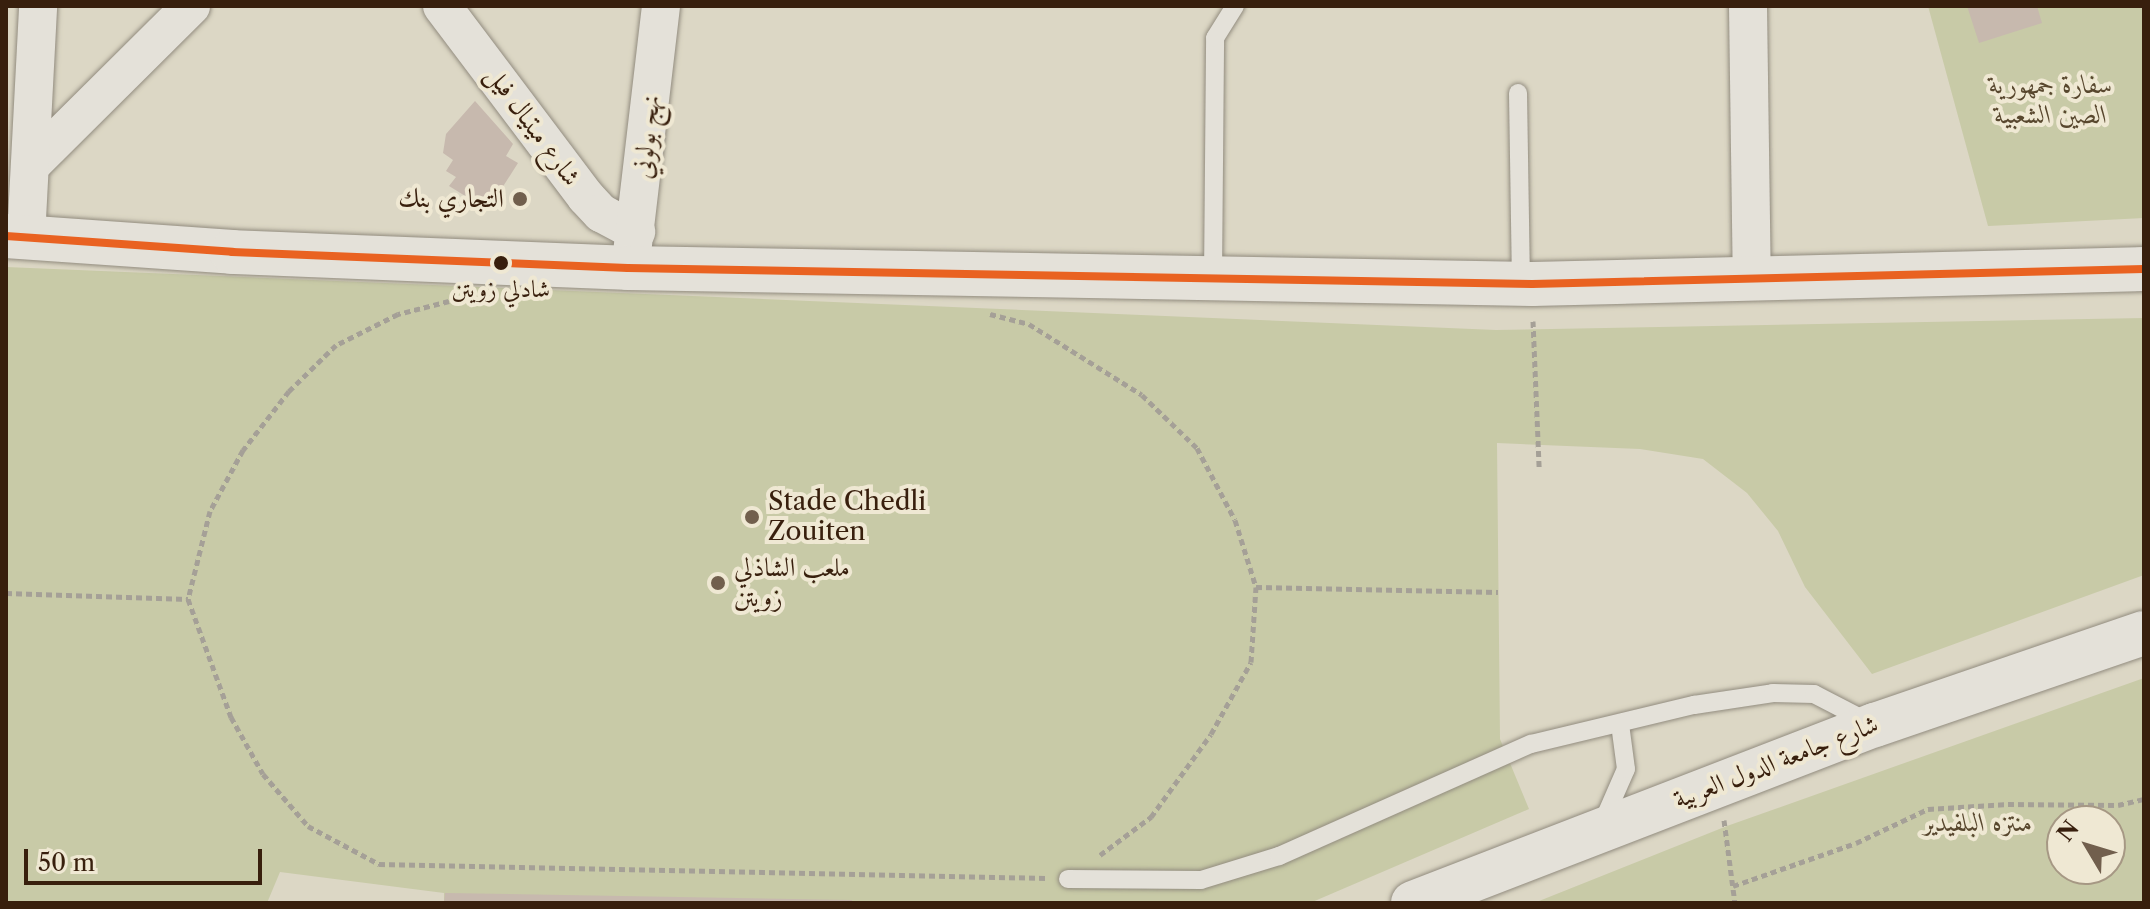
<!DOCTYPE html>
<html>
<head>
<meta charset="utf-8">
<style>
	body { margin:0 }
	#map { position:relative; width:2150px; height:909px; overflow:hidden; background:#dcd7c5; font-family:"Libre Caslon Text",Amiri,serif }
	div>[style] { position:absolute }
	.green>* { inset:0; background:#c8caa7 }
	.building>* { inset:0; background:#c7b9ae }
	.path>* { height:5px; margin-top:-2.5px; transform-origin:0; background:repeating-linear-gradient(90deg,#a5a097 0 6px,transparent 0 10px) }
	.roads { filter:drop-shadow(0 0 2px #928c7f) drop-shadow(0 0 2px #928c7f) }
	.service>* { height:18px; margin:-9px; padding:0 9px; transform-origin:9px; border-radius:9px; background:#e4e1d9 }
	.minor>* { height:38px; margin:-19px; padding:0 19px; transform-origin:19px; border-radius:19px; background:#e4e1d9 }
	.tertiary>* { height:44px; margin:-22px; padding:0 22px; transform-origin:22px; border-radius:22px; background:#e4e1d9 }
	.secondary>* { height:44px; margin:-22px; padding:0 22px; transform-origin:22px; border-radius:22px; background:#e4e1d9 }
	.bus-1>* { height:8px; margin:-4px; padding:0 4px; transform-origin:4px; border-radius:4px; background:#e96221 }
	.dots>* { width:22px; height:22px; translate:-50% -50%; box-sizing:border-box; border:4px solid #efe8d3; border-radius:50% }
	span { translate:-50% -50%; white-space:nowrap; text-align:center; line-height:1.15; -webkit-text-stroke:8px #efe8d3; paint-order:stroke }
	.bus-label { font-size:24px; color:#381f0d }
	.park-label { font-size:26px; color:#58472e; font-style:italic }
	.street-label { font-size:26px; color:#381f0d }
	.poi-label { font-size:26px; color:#381f0d }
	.right { translate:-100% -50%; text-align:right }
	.left { translate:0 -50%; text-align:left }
	.frame { position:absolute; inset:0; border:8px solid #381f0d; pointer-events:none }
	.north { position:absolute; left:2046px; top:805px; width:80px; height:80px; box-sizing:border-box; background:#efe8d3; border:2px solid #a69884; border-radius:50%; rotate:308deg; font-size:22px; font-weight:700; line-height:32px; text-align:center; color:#381f0d }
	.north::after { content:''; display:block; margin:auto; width:28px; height:36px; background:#715f4d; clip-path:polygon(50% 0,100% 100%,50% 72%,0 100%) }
	.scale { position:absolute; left:24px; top:849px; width:238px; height:36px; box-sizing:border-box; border:4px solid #381f0d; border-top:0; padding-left:10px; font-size:24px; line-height:28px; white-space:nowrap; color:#381f0d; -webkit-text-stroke:6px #efe8d3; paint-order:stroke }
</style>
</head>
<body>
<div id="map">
	<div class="green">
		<div style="clip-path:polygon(1928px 6px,2144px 6px,2144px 218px,1988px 226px)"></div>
		<div style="clip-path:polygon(6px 267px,1496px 330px,2144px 318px,2144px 575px,1872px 674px,1805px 587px,1778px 531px,1747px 493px,1703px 459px,1640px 449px,1497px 443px,1500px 739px,1529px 809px,1310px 903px,444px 903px,444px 893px,280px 872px,267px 903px,6px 903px)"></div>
		<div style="clip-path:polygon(evenodd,2144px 678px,2144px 903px,1534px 903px,1727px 826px,2144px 678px,2110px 821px,2110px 869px,2062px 869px,2062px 821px,2110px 821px)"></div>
	</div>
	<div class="building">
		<div style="clip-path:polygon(1967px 6px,2037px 6px,2042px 23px,1979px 43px)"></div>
		<div style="clip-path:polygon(475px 101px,513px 144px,506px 156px,518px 163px,488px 210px,449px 186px,456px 177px,446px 171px,453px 160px,443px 153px,446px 134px)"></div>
		<div style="clip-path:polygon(445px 893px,852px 900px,852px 903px,444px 903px)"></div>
	</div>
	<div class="path">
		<div style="left:449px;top:301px;width:53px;rotate:165.7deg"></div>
		<div style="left:398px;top:314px;width:69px;rotate:153.4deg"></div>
		<div style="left:336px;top:345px;width:66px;rotate:135.6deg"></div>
		<div style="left:289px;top:391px;width:75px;rotate:127.9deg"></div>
		<div style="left:243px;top:450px;width:69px;rotate:118.4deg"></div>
		<div style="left:210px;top:511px;width:91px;rotate:104deg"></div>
		<div style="left:188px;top:599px;width:126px;rotate:70deg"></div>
		<div style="left:231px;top:717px;width:65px;rotate:60.7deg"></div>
		<div style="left:263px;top:774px;width:69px;rotate:49.1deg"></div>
		<div style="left:308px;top:826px;width:81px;rotate:28.2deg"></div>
		<div style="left:379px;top:864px;width:667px;rotate:1.2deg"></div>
		<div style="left:990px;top:314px;width:40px;rotate:14.4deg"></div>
		<div style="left:1029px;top:324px;width:133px;rotate:32.1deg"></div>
		<div style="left:1142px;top:395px;width:76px;rotate:43.9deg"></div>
		<div style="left:1197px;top:448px;width:81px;rotate:62.2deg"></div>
		<div style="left:1235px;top:520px;width:70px;rotate:72.6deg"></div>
		<div style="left:1256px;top:587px;width:242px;rotate:1.2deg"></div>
		<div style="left:1533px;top:321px;width:146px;rotate:87.6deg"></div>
		<div style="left:6px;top:593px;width:182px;rotate:1.9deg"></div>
		<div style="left:1724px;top:820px;width:84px;rotate:82.5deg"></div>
		<div style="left:1100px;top:855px;width:64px;rotate:-36.7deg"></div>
		<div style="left:1151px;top:817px;width:102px;rotate:-54.1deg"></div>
		<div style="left:1211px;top:734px;width:82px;rotate:-60.9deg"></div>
		<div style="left:1251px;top:662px;width:75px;rotate:-86.2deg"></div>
		<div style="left:1733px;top:886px;width:130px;rotate:-19.3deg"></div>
		<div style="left:1856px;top:843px;width:80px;rotate:-25.3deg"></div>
		<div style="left:1928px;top:809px;width:80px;rotate:-3.6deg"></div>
		<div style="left:2008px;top:804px;width:110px;rotate:0.5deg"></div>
		<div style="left:2118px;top:805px;width:27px;rotate:-13deg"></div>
	</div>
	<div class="roads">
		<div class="service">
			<div style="left:1518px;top:93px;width:190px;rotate:89.1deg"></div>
			<div style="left:1213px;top:278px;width:240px;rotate:-89.5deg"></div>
			<div style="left:1215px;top:38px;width:38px;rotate:-58deg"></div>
			<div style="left:1601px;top:826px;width:62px;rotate:-66.3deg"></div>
			<div style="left:1626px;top:769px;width:45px;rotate:-97.6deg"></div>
			<div style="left:1068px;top:879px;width:133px;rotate:0.4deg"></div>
			<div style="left:1201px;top:880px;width:82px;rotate:-17.1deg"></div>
			<div style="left:1279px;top:856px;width:276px;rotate:-24deg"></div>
			<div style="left:1531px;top:744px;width:168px;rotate:-13.5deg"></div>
			<div style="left:1694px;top:705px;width:80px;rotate:-8.6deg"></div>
			<div style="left:1773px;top:693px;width:41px;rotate:1.4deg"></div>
			<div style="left:1814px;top:694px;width:61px;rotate:27.4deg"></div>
		</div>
		<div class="minor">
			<div style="left:442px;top:6px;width:239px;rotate:53deg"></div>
			<div style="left:586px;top:197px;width:22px;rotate:47deg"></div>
			<div style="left:601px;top:213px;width:40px;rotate:28deg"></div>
			<div style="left:1748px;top:6px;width:272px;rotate:89.2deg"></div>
			<div style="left:30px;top:166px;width:227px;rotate:-44.8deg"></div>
			<div style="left:26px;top:238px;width:232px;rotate:-87deg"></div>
			<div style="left:632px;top:253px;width:249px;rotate:-83.3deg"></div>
		</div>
		<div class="tertiary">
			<div style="left:1413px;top:903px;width:495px;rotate:-21.1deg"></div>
			<div style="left:1875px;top:725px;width:284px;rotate:-18.9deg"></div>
		</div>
		<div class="secondary">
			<div style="left:6px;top:236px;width:227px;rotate:4deg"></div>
			<div style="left:232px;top:252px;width:396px;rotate:2.3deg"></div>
			<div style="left:628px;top:268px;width:904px;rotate:1.01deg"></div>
			<div style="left:1532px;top:284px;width:612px;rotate:-1.4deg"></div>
		</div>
	</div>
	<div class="bus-1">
		<div style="left:6px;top:236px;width:227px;rotate:4deg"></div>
		<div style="left:232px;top:252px;width:396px;rotate:2.3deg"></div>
		<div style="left:628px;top:268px;width:904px;rotate:1.01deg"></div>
		<div style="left:1532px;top:284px;width:612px;rotate:-1.4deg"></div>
	</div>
	<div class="dots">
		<div style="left:520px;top:199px;background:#715f4d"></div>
		<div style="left:501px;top:263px;background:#381f0d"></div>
		<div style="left:752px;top:517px;background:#715f4d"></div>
		<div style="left:718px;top:583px;background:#715f4d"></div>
	</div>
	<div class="bus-label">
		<span style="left:501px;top:289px">شادلي زويتن</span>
	</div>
	<div class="park-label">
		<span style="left:2051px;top:100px">سفارة جمهورية<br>الصين الشعبية</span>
		<span style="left:1978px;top:823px">منتزه البلفيدير</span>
	</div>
	<div class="street-label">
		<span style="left:533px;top:126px;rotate:54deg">شارع ميتيال فيل</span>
		<span style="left:647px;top:137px;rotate:-84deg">نهج بولوني</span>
		<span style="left:1776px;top:762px;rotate:-21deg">شارع جامعة الدول العربية</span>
	</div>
	<div class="poi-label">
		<span class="right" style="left:504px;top:199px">التجاري بنك</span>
		<span class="left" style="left:768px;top:517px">Stade Chedli<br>Zouiten</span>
		<span class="left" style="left:734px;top:583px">ملعب الشاذلي<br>زويتن</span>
	</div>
	<div class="frame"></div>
	<div class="north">N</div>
	<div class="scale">50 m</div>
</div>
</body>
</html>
